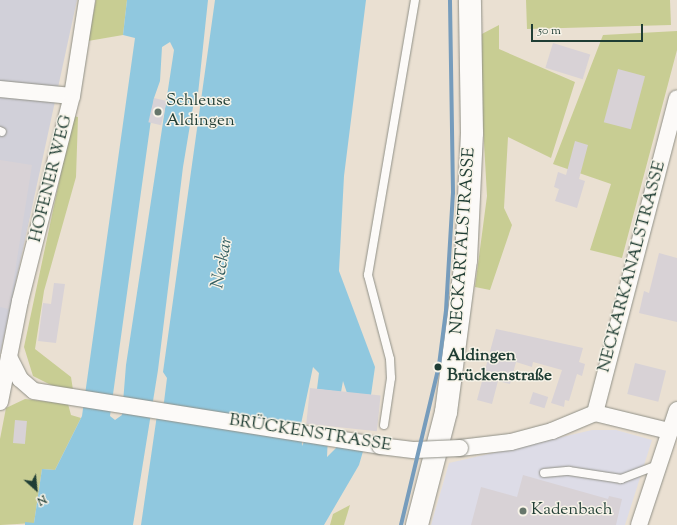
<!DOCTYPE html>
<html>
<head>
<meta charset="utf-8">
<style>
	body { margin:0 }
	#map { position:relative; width:677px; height:525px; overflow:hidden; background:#eae0d2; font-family:"Sorts Mill Goudy",serif }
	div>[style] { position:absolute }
	.built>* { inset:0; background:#dddce7 }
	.industrial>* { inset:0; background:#d1d0d9 }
	.green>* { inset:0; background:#c8cd93 }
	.water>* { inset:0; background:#90c8df }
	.building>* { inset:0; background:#d8d2d6; transform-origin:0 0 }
	.roads { filter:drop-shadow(0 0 1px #909087) drop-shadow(0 0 1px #909087) }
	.service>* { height:8px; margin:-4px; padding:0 4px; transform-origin:4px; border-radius:4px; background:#fcfaf8 }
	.minor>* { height:16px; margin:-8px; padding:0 8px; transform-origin:8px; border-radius:8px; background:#fcfaf8 }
	.secondary>* { height:22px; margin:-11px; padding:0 11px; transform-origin:11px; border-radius:11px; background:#fcfaf8 }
	.bridges { filter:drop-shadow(0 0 1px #909087) drop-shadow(0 0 1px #909087) }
	.minor-bridge>* { height:16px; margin:-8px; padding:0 8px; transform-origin:8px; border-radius:8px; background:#fcfaf8 }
	.rail-1>* { height:4px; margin:-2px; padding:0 2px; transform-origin:2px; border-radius:2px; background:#769cbc }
	.dots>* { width:11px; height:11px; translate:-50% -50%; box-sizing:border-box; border:2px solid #f7f3e8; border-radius:50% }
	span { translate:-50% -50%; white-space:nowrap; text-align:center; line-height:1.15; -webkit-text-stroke:3px #f7f3e8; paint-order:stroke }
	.poi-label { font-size:17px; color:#1f3d34 }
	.left { translate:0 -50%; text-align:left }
	.street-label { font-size:17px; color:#1f3d34 }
	.stop-label { font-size:17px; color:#1f3d34; font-weight:700 }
	.water-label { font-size:18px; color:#325d60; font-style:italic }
	.north { position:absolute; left:16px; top:469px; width:40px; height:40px; -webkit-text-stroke:3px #f7f3e8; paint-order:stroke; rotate:153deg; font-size:11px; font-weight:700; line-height:16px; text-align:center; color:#1f3d34 }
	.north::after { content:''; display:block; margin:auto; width:14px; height:18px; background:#1f3d34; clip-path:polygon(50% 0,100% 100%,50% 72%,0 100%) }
	.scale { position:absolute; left:531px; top:24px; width:112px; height:18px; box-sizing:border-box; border:2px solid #1f3d34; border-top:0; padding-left:5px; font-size:12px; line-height:14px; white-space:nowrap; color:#1f3d34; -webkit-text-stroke:3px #f7f3e8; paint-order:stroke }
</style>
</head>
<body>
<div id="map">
	<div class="built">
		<div style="clip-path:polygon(592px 430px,616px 430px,652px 440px,625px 525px,431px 525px,449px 463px)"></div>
	</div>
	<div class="industrial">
		<div style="clip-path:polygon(0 0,77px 0,0 355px)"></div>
	</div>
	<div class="green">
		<div style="clip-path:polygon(96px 0,127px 0,123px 35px,88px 41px)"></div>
		<div style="clip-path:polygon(526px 0,670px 0,671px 25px,527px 29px)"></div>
		<div style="clip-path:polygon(499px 25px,499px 49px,575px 82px,551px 158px,508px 137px,504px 208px,512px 225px,490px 290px,475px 287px,487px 196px,478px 36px)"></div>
		<div style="clip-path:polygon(677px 31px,677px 50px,622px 258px,590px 250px,611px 184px,553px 164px,603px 35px)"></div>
		<div style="clip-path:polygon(73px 116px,78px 117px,76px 177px,44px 291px,35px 349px,71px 377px,73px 390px,53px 386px,33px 376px,24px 347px)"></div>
		<div style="clip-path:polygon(25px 399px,68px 404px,71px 415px,81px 418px,55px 470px,42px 469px,34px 523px,0 525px,0 439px,6px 408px)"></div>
		<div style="clip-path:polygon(350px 505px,344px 525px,330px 525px,333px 514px)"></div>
	</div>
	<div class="water">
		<div style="clip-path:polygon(evenodd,127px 0,208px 0,198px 94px,195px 95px,183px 167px,158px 370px,133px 525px,25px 525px,25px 522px,34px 523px,42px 469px,55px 470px,82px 416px,135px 38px,123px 35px,127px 0,170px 42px,174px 50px,126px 365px,122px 415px,115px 420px,110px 416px,154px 98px,160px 81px,162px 47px,170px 42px)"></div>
		<div style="clip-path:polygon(215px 0,366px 0,344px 176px,339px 271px,375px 367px,371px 395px,347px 393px,343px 381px,341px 392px,317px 389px,319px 373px,313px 367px,301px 424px,302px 446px,308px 433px,328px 436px,327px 457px,336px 448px,339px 437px,366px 441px,359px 465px,324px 525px,141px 525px,157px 415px,164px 402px,167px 378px,163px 372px)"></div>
	</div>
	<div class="building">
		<div style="left:553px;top:43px;width:39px;height:26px;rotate:17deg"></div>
		<div style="left:618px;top:69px;width:28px;height:55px;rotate:15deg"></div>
		<div style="left:154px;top:98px;width:13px;height:25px;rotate:13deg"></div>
		<div style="clip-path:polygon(575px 141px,588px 145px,579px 179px,585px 181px,577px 208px,555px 201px,559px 189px,554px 187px,558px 172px,566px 175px)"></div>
		<div style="clip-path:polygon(0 160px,32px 165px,9px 309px,0 307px)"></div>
		<div style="clip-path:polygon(659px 253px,677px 258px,677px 322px,639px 313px,644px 291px,649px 293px)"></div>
		<div style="clip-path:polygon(54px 283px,65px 284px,56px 343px,38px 341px,43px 303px,51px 304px)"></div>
		<div style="clip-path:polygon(496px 329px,583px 348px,579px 362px,585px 364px,582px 376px,577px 374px,569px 401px,565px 400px,564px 407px,551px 403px,562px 370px,533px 362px,532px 367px,516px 362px,510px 384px,498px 381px,492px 404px,477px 400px)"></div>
		<div style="left:635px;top:363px;width:32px;height:32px;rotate:14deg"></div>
		<div style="left:310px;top:388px;width:71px;height:36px;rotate:6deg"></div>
		<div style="left:533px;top:392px;width:16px;height:12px;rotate:18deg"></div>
		<div style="left:15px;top:420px;width:12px;height:23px;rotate:5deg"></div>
		<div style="clip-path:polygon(523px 475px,608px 499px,609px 496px,622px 499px,616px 525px,471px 525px,481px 487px,517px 497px)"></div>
	</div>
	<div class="roads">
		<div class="service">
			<div style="left:0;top:131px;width:2px;rotate:27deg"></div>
			<div style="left:384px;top:425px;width:48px;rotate:-81.5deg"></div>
			<div style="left:391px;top:378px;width:19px;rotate:-93deg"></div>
			<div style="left:390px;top:359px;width:87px;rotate:-104.7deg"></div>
			<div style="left:368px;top:275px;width:279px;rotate:-80.3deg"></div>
			<div style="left:544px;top:473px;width:25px;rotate:-5deg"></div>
			<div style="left:569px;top:471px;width:53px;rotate:8.7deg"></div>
			<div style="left:621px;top:479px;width:40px;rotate:-21deg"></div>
		</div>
		<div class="minor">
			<div style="left:0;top:89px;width:72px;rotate:5.6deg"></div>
			<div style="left:9px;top:357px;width:25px;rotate:63deg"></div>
			<div style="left:20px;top:379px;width:18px;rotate:41deg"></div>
			<div style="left:34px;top:391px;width:350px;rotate:9deg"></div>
			<div style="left:0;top:402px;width:103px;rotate:-78.8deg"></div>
			<div style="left:20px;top:301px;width:211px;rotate:-75.8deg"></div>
			<div style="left:72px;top:96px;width:97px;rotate:-81.1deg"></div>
			<div style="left:595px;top:413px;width:325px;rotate:-75.4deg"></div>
			<div style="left:460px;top:448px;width:51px;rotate:-6.7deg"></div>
			<div style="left:511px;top:442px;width:42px;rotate:-15deg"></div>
			<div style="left:552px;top:431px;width:47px;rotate:-22.7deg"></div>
			<div style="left:595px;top:413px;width:76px;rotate:13.7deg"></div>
			<div style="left:639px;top:525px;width:121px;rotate:-71.7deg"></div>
		</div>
		<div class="secondary">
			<div style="left:417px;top:525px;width:117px;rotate:-75.6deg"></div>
			<div style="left:446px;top:412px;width:153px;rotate:-82.5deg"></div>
			<div style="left:466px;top:260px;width:127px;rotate:-87.3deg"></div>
			<div style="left:472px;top:133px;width:133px;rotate:-90.9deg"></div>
		</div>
	</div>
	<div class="bridges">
		<div class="minor-bridge">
			<div style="left:380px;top:446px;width:35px;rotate:7deg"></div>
			<div style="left:415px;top:450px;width:45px;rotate:-2.5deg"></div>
		</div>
	</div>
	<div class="rail-1">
		<div style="left:401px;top:525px;width:164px;rotate:-76.6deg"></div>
		<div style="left:439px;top:365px;width:55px;rotate:-82.7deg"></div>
		<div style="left:446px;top:310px;width:117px;rotate:-86.6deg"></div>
		<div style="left:453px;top:193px;width:193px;rotate:-90.9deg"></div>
	</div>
	<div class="dots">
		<div style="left:158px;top:112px;background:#66766b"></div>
		<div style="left:438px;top:367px;background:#1f3d34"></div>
		<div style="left:523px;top:511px;background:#66766b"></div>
	</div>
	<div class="poi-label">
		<span class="left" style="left:166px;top:112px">Schleuse<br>Aldingen</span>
		<span class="left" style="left:531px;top:511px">Kadenbach</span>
	</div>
	<div class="street-label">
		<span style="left:52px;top:179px;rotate:-76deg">HOFENER WEG</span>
		<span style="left:464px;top:241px;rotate:-86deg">NECKARTALSTRASSE</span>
		<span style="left:633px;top:267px;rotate:-75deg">NECKARKANALSTRASSE</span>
		<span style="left:310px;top:434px;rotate:9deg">BRÜCKENSTRASSE</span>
	</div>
	<div class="stop-label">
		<span class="left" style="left:447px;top:367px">Aldingen<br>Brückenstraße</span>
	</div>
	<div class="water-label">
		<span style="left:223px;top:263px;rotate:-80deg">Neckar</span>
	</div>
	<div class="north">N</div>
	<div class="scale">50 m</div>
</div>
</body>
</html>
